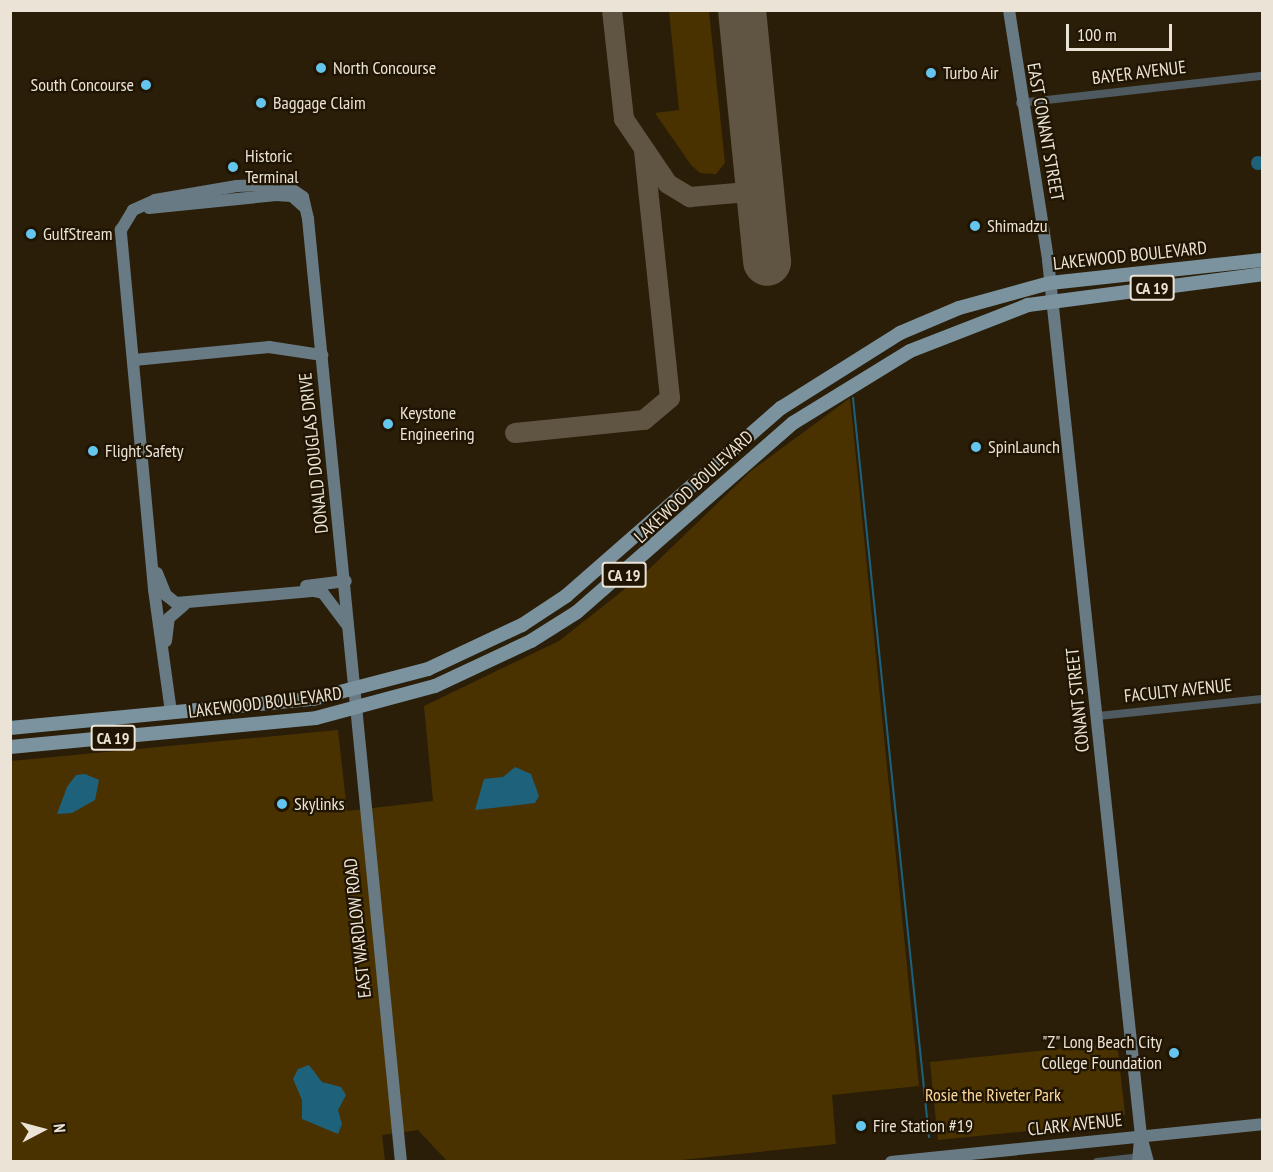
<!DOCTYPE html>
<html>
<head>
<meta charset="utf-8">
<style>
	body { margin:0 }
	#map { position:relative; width:1273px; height:1172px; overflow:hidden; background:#2a1e09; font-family:"PT Sans Narrow",sans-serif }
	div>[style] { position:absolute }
	.green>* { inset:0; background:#4a3200 }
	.water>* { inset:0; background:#1e617b }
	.round { border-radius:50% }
	.stream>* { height:2px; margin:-1px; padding:0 1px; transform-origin:1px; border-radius:1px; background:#1e617b }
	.taxiway>* { height:20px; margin:-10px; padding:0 10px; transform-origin:10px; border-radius:10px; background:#605442 }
	.runway>* { height:48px; margin:-24px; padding:0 24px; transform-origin:24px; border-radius:24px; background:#605442 }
	.street>* { height:8px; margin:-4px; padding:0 4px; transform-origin:4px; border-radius:4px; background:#4e5a5f }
	.secondary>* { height:12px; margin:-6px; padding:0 6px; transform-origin:6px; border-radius:6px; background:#687a83 }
	.primary>* { height:14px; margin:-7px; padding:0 7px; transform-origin:7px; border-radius:7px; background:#7b939f }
	.dots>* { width:16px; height:16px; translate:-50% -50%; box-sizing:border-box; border:3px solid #201502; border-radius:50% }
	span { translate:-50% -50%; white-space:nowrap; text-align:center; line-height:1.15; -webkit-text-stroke:4.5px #201502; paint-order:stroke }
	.shield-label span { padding:2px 4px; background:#201502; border:2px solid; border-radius:4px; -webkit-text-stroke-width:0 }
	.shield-label { font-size:16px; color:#ebe3d6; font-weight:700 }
	.poi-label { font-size:18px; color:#ebe3d6 }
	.left { translate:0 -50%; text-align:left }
	.right { translate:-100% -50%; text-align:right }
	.street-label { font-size:18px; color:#ebe3d6 }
	.park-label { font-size:18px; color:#fed99e }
	.frame { position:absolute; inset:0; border:12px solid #ebe3d6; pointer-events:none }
	.north { position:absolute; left:12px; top:1100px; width:60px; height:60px; -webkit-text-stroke:4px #201502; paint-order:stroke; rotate:84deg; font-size:16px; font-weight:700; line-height:24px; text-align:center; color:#ebe3d6 }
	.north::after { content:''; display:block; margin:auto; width:21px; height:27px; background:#ebe3d6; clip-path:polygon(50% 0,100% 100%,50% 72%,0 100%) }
	.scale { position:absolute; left:1066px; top:24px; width:106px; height:27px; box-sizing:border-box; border:3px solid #ebe3d6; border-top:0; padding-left:8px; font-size:18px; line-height:21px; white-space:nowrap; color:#ebe3d6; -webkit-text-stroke:4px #201502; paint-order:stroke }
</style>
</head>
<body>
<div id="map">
	<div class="green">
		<div style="clip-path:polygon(669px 11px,709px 11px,725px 163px,716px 174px,700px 173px,691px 165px,655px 113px,679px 110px)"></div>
		<div style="clip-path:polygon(850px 398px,919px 1086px,832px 1095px,836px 1144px,671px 1161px,447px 1161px,418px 1130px,382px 1135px,385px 1161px,11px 1161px,11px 761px,338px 730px,347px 811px,433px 801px,424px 706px,559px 641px,645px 573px,752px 470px)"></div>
		<div style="clip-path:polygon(1117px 1043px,1125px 1114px,1117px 1122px,938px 1140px,930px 1062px)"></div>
	</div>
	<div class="water">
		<div class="round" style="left:1251px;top:156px;width:14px;height:14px"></div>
		<div style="clip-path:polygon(515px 767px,531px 774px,539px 796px,535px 803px,475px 810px,484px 779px,503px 777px)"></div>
		<div style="clip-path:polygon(85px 774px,99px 780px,95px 800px,72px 813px,57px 814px,67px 787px,76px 775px)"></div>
		<div style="clip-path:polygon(309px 1065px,322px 1082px,341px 1087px,346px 1095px,338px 1110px,342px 1124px,338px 1134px,302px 1119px,302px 1100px,293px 1079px,298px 1069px)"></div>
	</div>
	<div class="stream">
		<div style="left:853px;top:398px;width:743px;rotate:84.13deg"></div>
	</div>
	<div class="taxiway">
		<div style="left:612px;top:10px;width:110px;rotate:83.7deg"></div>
		<div style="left:624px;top:119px;width:78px;rotate:55.9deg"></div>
		<div style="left:668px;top:184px;width:26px;rotate:31deg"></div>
		<div style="left:690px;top:197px;width:70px;rotate:-4.9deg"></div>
		<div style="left:515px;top:433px;width:130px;rotate:-5.8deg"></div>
		<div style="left:644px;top:420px;width:34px;rotate:-40deg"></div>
		<div style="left:670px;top:398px;width:248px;rotate:-96deg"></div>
	</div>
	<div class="runway">
		<div style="left:742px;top:10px;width:253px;rotate:84.3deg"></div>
	</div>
	<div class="street">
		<div style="left:1020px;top:103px;width:244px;rotate:-6.4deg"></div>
		<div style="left:1098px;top:716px;width:165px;rotate:-5.9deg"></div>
		<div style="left:1097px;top:1162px;width:44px;rotate:-6.5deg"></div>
	</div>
	<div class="secondary">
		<div style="left:1009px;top:10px;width:253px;rotate:81.1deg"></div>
		<div style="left:1048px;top:260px;width:881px;rotate:83.94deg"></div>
		<div style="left:1141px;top:1136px;width:27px;rotate:75deg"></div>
		<div style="left:149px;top:208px;width:128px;rotate:-5.8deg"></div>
		<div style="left:276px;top:195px;width:16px;rotate:4deg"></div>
		<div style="left:292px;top:196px;width:15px;rotate:42deg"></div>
		<div style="left:134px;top:360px;width:136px;rotate:-5.5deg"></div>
		<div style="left:269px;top:347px;width:54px;rotate:8.6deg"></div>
		<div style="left:157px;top:573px;width:24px;rotate:68deg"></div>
		<div style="left:166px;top:595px;width:13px;rotate:39deg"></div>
		<div style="left:176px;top:603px;width:139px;rotate:-5deg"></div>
		<div style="left:314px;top:591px;width:9px;rotate:13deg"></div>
		<div style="left:323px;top:593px;width:39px;rotate:53deg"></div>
		<div style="left:306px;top:586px;width:40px;rotate:-7.1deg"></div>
		<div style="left:166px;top:641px;width:23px;rotate:-83deg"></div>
		<div style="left:169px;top:618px;width:20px;rotate:-41deg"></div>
		<div style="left:171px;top:712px;width:124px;rotate:-97.9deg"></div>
		<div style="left:154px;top:589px;width:361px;rotate:-95.3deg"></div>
		<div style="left:121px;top:230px;width:23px;rotate:-59deg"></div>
		<div style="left:133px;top:210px;width:24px;rotate:-24deg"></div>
		<div style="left:155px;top:200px;width:83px;rotate:-9.7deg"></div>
		<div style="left:237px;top:186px;width:47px;rotate:-2.4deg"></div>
		<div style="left:284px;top:184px;width:23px;rotate:34deg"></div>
		<div style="left:303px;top:197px;width:23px;rotate:77deg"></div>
		<div style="left:308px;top:219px;width:948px;rotate:84.37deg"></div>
		<div style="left:891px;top:1162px;width:373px;rotate:-5.8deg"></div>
		<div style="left:1138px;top:1162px;width:22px;rotate:-85deg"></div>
	</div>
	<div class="primary">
		<div style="left:10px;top:728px;width:304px;rotate:-5.5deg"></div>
		<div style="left:313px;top:699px;width:119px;rotate:-14.6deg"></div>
		<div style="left:428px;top:669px;width:104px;rotate:-25.1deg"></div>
		<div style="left:522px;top:625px;width:53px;rotate:-33.4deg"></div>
		<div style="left:566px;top:596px;width:286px;rotate:-41.2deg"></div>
		<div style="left:781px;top:408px;width:141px;rotate:-32.2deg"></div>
		<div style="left:900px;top:333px;width:64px;rotate:-23deg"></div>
		<div style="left:959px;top:308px;width:94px;rotate:-15.4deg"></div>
		<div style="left:1050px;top:283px;width:213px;rotate:-6.2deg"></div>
		<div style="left:10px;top:747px;width:307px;rotate:-5.4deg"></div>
		<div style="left:316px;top:718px;width:123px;rotate:-15.1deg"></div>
		<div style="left:435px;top:686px;width:106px;rotate:-25.1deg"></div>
		<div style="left:531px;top:641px;width:54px;rotate:-32.2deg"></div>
		<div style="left:577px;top:612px;width:287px;rotate:-41.2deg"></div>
		<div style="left:793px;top:423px;width:137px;rotate:-31.6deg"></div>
		<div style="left:910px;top:351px;width:127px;rotate:-21.3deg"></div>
		<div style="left:1028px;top:305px;width:236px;rotate:-7.5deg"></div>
	</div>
	<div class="dots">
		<div style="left:321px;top:68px;background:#64c5ee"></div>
		<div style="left:931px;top:73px;background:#64c5ee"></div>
		<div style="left:146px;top:85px;background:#64c5ee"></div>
		<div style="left:261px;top:103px;background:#64c5ee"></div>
		<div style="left:233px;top:167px;background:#64c5ee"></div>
		<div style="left:975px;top:226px;background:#64c5ee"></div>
		<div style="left:31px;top:234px;background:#64c5ee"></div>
		<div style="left:388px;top:424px;background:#64c5ee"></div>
		<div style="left:976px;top:447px;background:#64c5ee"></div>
		<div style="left:93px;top:451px;background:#64c5ee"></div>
		<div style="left:282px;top:804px;background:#64c5ee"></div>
		<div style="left:1174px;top:1053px;background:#64c5ee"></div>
		<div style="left:861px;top:1126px;background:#64c5ee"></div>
	</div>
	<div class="shield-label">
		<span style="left:1152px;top:288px">CA 19</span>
		<span style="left:624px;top:575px">CA 19</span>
		<span style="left:113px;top:738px">CA 19</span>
	</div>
	<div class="poi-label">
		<span class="left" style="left:333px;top:68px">North Concourse</span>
		<span class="left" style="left:943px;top:73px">Turbo Air</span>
		<span class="right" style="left:134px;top:85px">South Concourse</span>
		<span class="left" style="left:273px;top:103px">Baggage Claim</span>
		<span class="left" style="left:245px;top:167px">Historic<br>Terminal</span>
		<span class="left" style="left:987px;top:226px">Shimadzu</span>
		<span class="left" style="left:43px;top:234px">GulfStream</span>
		<span class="left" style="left:400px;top:424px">Keystone<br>Engineering</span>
		<span class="left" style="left:988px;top:447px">SpinLaunch</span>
		<span class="left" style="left:105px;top:451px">Flight Safety</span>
		<span class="left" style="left:294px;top:804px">Skylinks</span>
		<span class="right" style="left:1162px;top:1053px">"Z" Long Beach City<br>College Foundation</span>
		<span class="left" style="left:873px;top:1126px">Fire Station #19</span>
	</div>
	<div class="street-label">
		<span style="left:1139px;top:73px;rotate:-7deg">BAYER AVENUE</span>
		<span style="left:1045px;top:132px;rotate:80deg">EAST CONANT STREET</span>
		<span style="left:1130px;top:256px;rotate:-6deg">LAKEWOOD BOULEVARD</span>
		<span style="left:314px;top:453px;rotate:-96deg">DONALD DOUGLAS DRIVE</span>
		<span style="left:694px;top:487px;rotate:-43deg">LAKEWOOD BOULEVARD</span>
		<span style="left:1178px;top:691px;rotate:-6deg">FACULTY AVENUE</span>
		<span style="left:1078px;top:700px;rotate:-96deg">CONANT STREET</span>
		<span style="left:265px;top:703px;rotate:-7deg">LAKEWOOD BOULEVARD</span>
		<span style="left:358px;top:928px;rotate:-96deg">EAST WARDLOW ROAD</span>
		<span style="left:1075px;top:1125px;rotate:-6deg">CLARK AVENUE</span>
	</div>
	<div class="park-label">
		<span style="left:993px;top:1095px">Rosie the Riveter Park</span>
	</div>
	<div class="frame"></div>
	<div class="north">N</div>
	<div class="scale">100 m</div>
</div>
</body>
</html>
